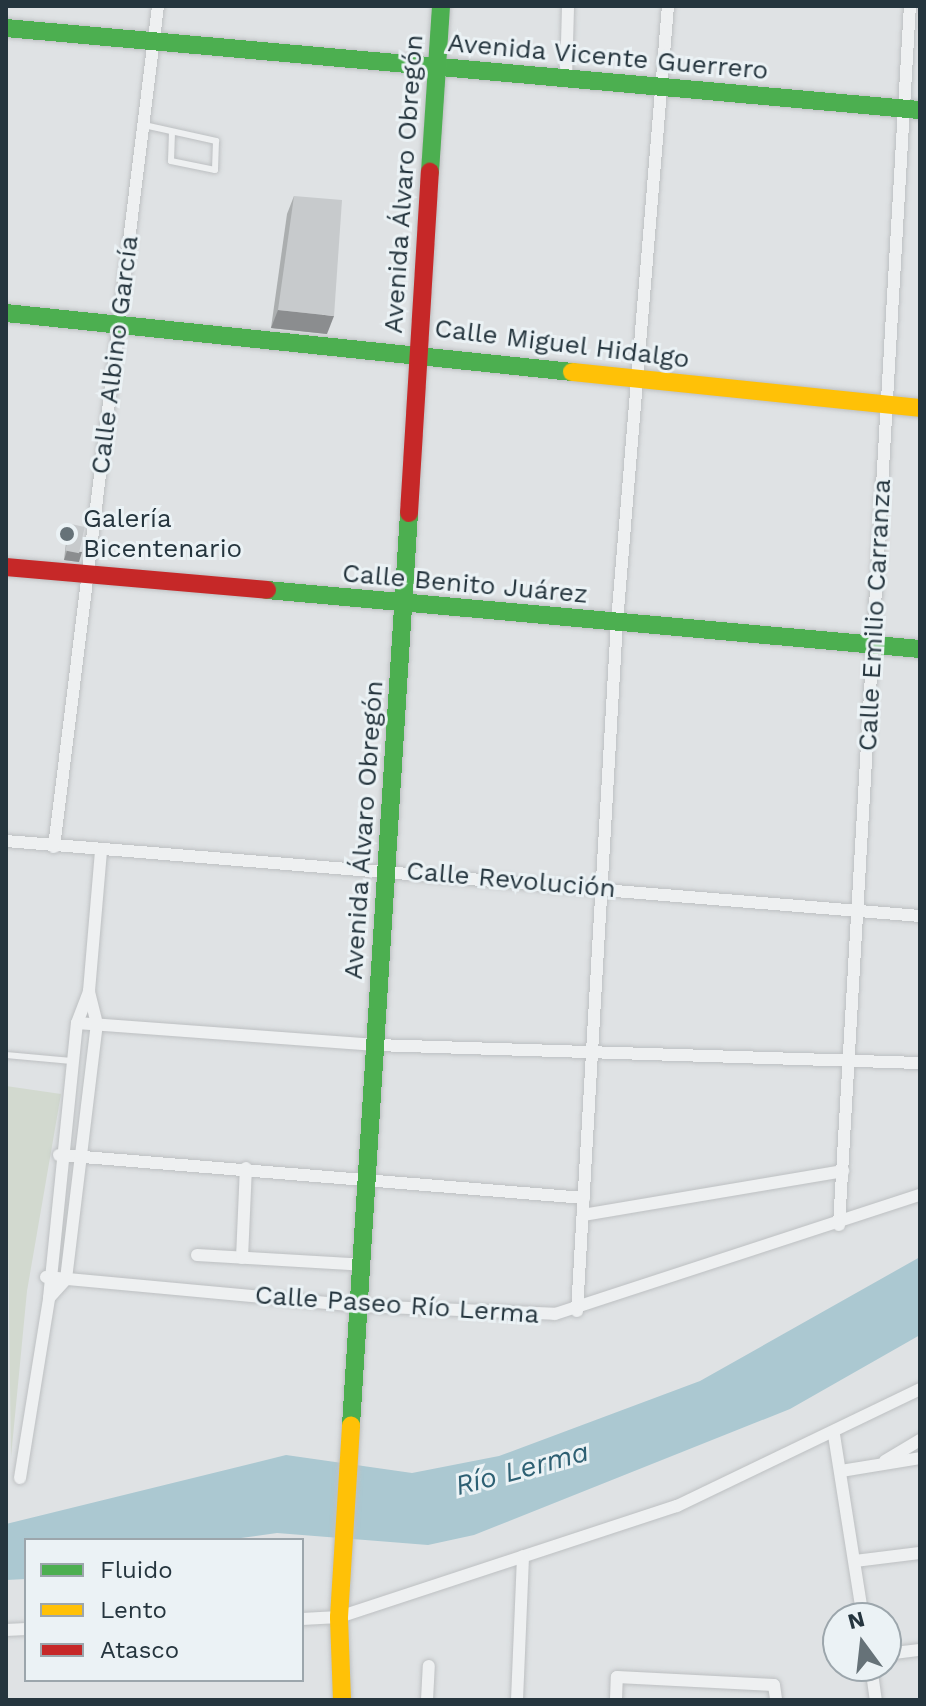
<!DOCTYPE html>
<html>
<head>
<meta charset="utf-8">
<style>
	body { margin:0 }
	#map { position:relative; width:926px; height:1706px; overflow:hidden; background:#dfe2e4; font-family:"Work Sans",sans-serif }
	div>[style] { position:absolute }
	.green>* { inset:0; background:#d2d9cf }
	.water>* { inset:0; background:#abc8d1 }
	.roads { filter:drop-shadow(0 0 2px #bdc0c2) drop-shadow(0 0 2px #bdc0c2) }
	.lane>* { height:6px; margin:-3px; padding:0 3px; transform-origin:3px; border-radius:3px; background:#eef0f1 }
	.street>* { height:12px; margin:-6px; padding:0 6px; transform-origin:6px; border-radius:6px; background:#eef0f1 }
	.fast>* { height:18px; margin:-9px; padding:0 9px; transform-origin:9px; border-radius:9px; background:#4caf50 }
	.slow>* { height:18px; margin:-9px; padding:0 9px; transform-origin:9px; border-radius:9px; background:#ffc107 }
	.jam>* { height:18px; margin:-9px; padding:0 9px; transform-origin:9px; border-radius:9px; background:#c62828 }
	.wall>* { inset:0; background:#abaeaf }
	.shaded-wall>* { inset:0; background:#8b8d8f }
	.building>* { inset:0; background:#c7cacc; transform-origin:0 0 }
	.dots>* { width:22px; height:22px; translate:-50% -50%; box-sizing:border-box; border:4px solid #ebf2f5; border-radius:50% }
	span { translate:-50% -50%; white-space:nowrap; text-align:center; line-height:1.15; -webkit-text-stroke:6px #ebf2f5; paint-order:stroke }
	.street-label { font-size:26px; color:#25353e }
	.poi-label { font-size:26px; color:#25353e }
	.left { translate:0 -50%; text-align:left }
	.water-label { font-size:28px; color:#2e6073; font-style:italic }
	.frame { position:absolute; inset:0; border:8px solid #25353e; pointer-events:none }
	.legend { position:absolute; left:24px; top:1538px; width:280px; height:144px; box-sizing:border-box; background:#ebf2f5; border:2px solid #9ca6ac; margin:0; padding:10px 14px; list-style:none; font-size:24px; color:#25353e }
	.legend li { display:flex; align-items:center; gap:16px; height:40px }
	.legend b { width:40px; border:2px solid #9ca6ac }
	.north { position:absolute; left:822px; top:1602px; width:80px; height:80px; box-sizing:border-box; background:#ebf2f5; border:2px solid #9ca6ac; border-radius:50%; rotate:345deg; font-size:22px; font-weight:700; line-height:32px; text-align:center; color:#25353e }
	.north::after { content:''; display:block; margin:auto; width:28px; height:36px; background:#667278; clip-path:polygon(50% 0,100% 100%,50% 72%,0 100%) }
</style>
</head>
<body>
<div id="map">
	<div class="green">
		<div style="clip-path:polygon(6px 1086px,61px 1094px,27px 1291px,11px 1457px)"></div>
	</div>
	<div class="water">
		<div style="clip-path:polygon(920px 1257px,920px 1335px,790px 1409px,474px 1535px,428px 1545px,277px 1533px,226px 1540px,26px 1540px,26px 1579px,6px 1580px,6px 1524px,286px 1455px,412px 1473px,499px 1456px,700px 1381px)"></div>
	</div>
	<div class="roads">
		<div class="lane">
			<div style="left:144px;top:125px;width:74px;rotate:12.5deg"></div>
			<div style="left:216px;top:141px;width:29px;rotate:92deg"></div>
			<div style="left:215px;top:170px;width:45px;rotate:-168.4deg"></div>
			<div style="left:171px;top:161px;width:28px;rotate:-88deg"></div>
			<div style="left:6px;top:1055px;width:66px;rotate:5.2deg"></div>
		</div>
		<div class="street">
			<div style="left:566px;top:79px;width:73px;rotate:-88.4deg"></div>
			<div style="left:6px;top:841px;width:917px;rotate:4.69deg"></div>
			<div style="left:54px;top:847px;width:847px;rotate:-82.95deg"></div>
			<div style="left:77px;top:1023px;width:300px;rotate:4.2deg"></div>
			<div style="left:376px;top:1045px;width:544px;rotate:1.9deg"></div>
			<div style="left:59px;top:1155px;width:527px;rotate:4.68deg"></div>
			<div style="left:583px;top:1215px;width:264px;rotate:-9.6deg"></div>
			<div style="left:839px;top:1225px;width:1221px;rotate:-86.67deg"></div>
			<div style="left:197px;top:1255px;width:166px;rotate:3.4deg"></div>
			<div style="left:242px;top:1258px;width:90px;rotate:-87.5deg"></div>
			<div style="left:46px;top:1277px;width:315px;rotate:5.3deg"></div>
			<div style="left:360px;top:1306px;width:195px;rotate:2.3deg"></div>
			<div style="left:555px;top:1314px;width:384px;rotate:-18.1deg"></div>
			<div style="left:49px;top:1298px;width:25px;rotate:-48deg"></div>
			<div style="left:66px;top:1279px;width:257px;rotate:-83.1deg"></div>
			<div style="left:97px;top:1024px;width:34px;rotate:-104deg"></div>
			<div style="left:577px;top:1311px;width:690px;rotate:-86.68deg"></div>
			<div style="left:617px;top:622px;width:618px;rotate:-85.27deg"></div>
			<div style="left:834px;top:1435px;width:185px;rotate:81deg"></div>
			<div style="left:885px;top:1461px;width:41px;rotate:-31deg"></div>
			<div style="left:841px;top:1471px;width:80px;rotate:-9.3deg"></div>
			<div style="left:20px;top:1478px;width:182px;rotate:-80.8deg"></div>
			<div style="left:49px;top:1298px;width:276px;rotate:-84.2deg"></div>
			<div style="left:77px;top:1023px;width:34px;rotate:-69deg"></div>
			<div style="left:89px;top:991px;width:141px;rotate:-85.1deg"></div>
			<div style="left:855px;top:1561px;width:65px;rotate:-7deg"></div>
			<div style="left:302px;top:1619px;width:37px;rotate:-3deg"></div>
			<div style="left:339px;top:1617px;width:356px;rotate:-18.2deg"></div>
			<div style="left:677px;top:1506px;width:270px;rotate:-25.7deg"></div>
			<div style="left:6px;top:1630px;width:20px;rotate:-3deg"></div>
			<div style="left:886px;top:1654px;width:34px;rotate:-7deg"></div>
			<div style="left:871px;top:1666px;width:34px;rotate:82deg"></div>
			<div style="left:427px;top:1700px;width:34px;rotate:-87deg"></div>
			<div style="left:517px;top:1700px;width:144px;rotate:-87.6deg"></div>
			<div style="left:616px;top:1700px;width:23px;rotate:-88deg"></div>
			<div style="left:617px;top:1677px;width:157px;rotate:2.9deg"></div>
			<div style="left:774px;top:1685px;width:15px;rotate:82deg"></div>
		</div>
		<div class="fast">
			<div style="left:6px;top:28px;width:918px;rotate:5.13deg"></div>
			<div style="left:430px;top:172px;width:166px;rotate:-86.2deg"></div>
			<div style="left:6px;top:313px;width:569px;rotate:5.95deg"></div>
			<div style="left:267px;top:590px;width:656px;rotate:5.16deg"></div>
			<div style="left:351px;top:1425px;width:914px;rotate:-86.36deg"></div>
		</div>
		<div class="slow">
			<div style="left:572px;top:372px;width:350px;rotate:5.9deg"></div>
			<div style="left:342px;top:1700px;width:83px;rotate:-92.1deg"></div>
			<div style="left:339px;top:1617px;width:192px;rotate:-86.4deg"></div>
		</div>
		<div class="jam">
			<div style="left:409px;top:513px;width:342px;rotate:-86.5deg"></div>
			<div style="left:6px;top:567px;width:262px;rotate:5deg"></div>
		</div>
	</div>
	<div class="wall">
		<div style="clip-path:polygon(294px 196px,327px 334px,271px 328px,287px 214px)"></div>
		<div style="clip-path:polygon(71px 524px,79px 562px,64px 560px,67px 534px)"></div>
	</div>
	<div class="shaded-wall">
		<div style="clip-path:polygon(278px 310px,334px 316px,327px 334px,271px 328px)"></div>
		<div style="clip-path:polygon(67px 551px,82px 552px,79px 562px,64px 560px)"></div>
	</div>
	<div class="building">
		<div style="clip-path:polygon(294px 196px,342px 200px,334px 316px,278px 310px)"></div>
		<div style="left:71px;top:524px;width:14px;height:27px;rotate:12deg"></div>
	</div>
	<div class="dots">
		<div style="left:67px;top:534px;background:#667278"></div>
	</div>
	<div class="street-label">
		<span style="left:608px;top:57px;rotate:5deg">Avenida Vicente Guerrero</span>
		<span style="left:404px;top:184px;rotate:-86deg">Avenida Álvaro Obregón</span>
		<span style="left:562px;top:344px;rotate:7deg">Calle Miguel Hidalgo</span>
		<span style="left:115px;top:355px;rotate:-83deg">Calle Albino García</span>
		<span style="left:465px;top:584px;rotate:5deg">Calle Benito Juárez</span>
		<span style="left:875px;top:615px;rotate:-87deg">Calle Emilio Carranza</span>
		<span style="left:364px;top:830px;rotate:-86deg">Avenida Álvaro Obregón</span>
		<span style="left:511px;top:880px;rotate:5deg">Calle Revolución</span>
		<span style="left:397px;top:1305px;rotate:4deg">Calle Paseo Río Lerma</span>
	</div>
	<div class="poi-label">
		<span class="left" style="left:83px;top:534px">Galería<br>Bicentenario</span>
	</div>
	<div class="water-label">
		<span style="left:522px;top:1469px;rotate:-15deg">Río Lerma</span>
	</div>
	<div class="frame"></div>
	<ul class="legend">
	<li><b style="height:10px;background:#4caf50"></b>Fluido</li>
	<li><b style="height:10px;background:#ffc107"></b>Lento</li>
	<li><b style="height:10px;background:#c62828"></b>Atasco</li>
	</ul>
	<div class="north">N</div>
</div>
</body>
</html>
